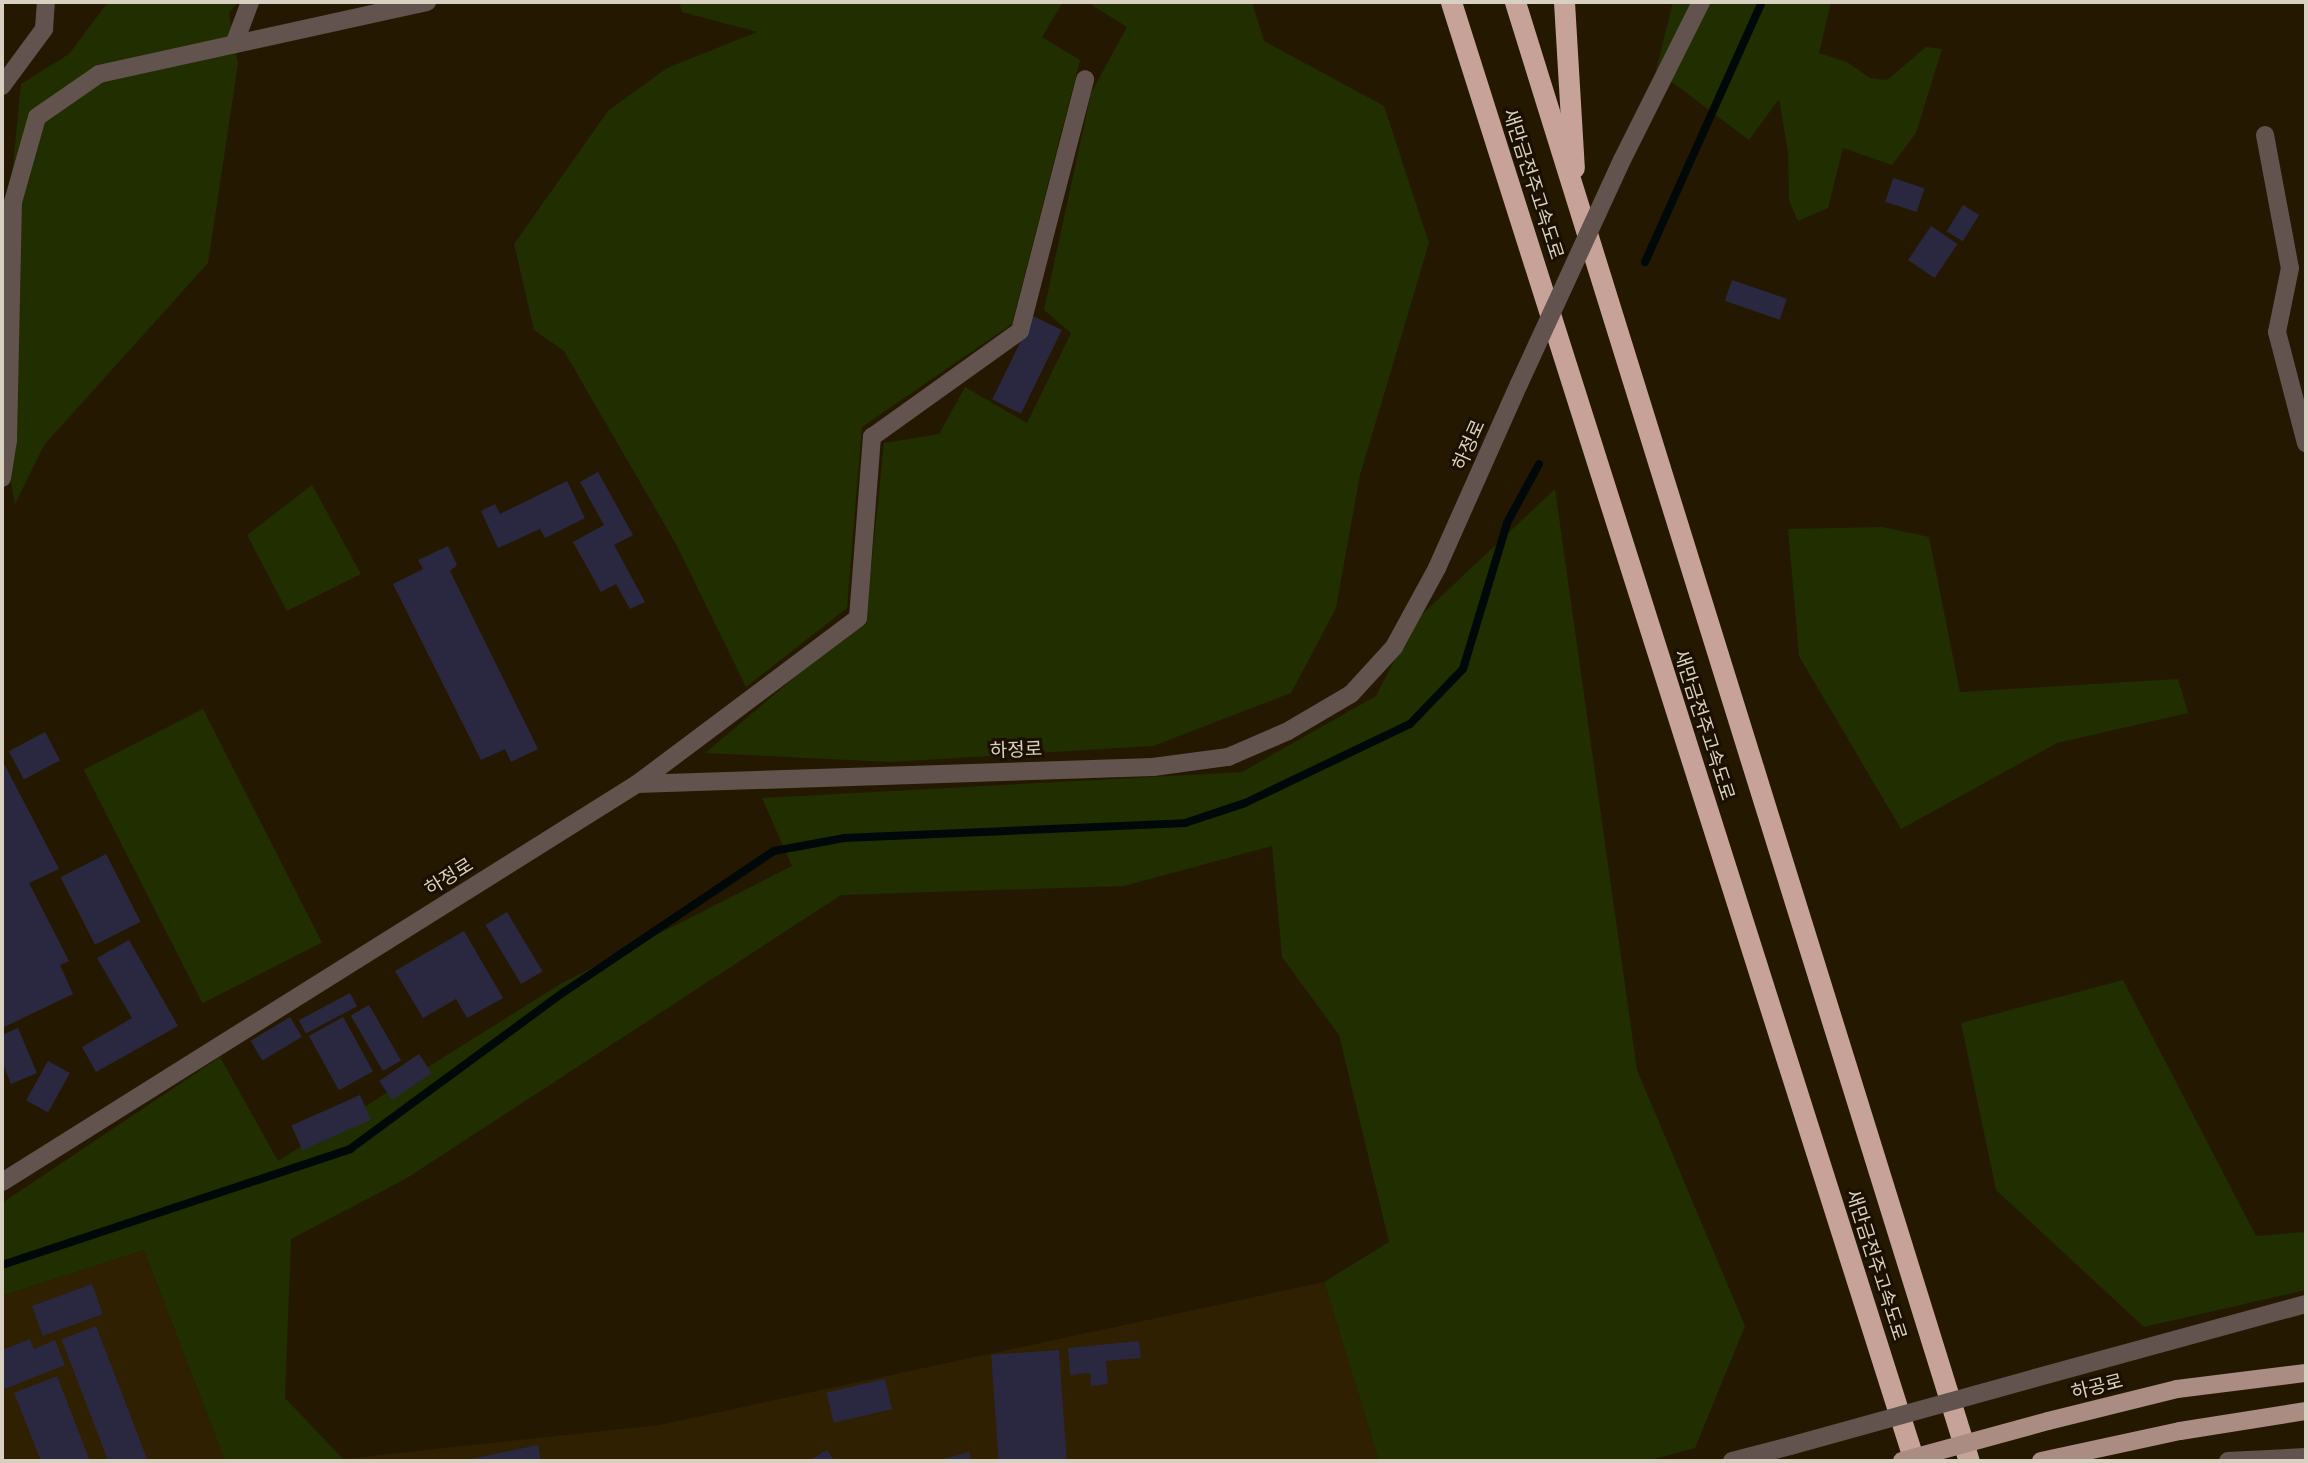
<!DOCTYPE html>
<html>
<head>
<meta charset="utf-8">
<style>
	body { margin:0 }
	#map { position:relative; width:2308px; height:1463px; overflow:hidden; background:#241900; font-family:Arial,"Noto Sans KR",sans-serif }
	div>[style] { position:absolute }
	.built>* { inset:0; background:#2e2000 }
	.green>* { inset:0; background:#202e00; transform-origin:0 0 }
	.stream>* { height:8px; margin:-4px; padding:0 4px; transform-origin:4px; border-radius:4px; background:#000809 }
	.building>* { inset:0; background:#2a2741; transform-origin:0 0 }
	.minor>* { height:18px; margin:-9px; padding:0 9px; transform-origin:9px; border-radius:9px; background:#62534f }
	.tertiary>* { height:18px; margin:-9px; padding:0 9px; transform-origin:9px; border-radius:9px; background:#62534f }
	.primary>* { height:18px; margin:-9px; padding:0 9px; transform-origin:9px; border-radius:9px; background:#aa8c83 }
	.motorway>* { height:21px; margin:-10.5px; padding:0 10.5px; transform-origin:10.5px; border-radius:10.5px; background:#c7a298 }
	.minor-bridge>* { height:18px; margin:-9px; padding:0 9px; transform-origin:9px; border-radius:9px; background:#62534f }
	.tertiary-bridge>* { height:18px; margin:-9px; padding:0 9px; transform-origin:9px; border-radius:9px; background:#62534f }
	.primary-bridge>* { height:18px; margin:-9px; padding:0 9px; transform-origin:9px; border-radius:9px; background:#aa8c83 }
	span { translate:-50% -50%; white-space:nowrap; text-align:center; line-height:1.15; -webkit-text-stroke:6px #1b1000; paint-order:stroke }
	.street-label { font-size:19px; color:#d8d0c1 }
	.frame { position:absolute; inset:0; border:4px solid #d8d0c1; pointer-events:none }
</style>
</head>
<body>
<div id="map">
	<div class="built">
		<div style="clip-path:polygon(144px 1250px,225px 1461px,2px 1461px,2px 1296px)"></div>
		<div style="clip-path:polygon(1324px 1282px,1379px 1461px,344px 1459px,659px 1425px)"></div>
	</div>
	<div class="green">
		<div style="clip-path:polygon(108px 2px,238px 2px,229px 13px,238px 64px,208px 263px,44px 445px,15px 504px,2px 435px,2px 278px,21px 84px,69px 54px)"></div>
		<div style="clip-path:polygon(679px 2px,1063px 2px,1042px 37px,1080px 60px,1012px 324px,862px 427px,847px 608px,746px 687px,677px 546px,564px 351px,534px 330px,514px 244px,608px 111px,667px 68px,757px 32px,682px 12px)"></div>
		<div style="clip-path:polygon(1087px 2px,1252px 2px,1264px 41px,1384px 106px,1429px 243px,1360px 475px,1336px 608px,1291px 693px,1153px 746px,891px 762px,705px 753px,866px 617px,884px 443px,939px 434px,965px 387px,1027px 423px,1071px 333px,1044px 310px,1091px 93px,1127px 27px)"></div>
		<div style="clip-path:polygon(1673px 2px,1831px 2px,1819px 53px,1847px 62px,1870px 78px,1887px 80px,1926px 47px,1942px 49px,1916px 133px,1892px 165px,1843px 148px,1828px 208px,1798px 221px,1789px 200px,1788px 152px,1779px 99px,1749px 140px,1656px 70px)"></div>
		<div style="clip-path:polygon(312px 485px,361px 574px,287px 611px,247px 535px)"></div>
		<div style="clip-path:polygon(1555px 489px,1637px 1070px,1745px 1326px,1695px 1448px,1647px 1461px,1379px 1461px,1324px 1282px,1389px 1242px,1339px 1035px,1282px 957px,1272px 846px,1124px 886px,841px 895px,407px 1178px,291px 1239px,285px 1398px,345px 1461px,225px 1461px,144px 1250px,2px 1296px,2px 1203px,220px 1057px,278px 1161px,562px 983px,792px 866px,762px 798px,1242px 772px,1376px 696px,1414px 622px)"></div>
		<div style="clip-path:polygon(1883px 527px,1929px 537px,1960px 692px,2178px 679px,2188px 713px,2057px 743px,1901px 829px,1799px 656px,1788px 529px)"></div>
		<div style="left:203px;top:709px;width:262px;height:134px;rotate:63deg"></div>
		<div style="clip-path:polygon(2123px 980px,2256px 1236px,2306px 1232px,2306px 1290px,2144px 1327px,1996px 1190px,1961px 1023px)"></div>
	</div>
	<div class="stream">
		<div style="left:1645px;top:262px;width:285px;rotate:-65.8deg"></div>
		<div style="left:2px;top:1265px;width:367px;rotate:-18.4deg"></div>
		<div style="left:350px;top:1149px;width:265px;rotate:-36.3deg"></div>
		<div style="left:564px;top:992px;width:253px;rotate:-33.9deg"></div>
		<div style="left:774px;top:851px;width:71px;rotate:-10.5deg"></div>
		<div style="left:844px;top:838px;width:341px;rotate:-2.5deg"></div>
		<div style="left:1185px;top:823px;width:63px;rotate:-18.4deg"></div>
		<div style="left:1245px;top:803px;width:183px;rotate:-25.6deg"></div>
		<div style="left:1410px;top:724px;width:76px;rotate:-46.1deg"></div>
		<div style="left:1463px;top:669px;width:152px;rotate:-73.2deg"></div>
		<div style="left:1507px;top:523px;width:67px;rotate:-61.5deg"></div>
	</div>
	<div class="building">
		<div style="left:1893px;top:178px;width:33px;height:25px;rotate:18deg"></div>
		<div style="left:1963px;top:205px;width:19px;height:31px;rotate:32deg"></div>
		<div style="left:1931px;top:226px;width:32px;height:41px;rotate:34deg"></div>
		<div style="left:1732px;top:280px;width:58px;height:22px;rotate:19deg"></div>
		<div style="left:1033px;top:316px;width:32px;height:93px;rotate:26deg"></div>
		<div style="clip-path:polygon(598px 472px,633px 535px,614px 545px,645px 602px,630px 609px,616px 584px,601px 592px,573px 542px,604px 525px,580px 482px)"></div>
		<div style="clip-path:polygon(567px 481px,585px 518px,545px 538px,540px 529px,498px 548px,481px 511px,495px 504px,500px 514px)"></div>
		<div style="clip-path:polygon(448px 546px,457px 565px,450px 571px,538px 749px,511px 762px,505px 749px,481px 760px,393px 584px,423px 569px,418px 560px)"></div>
		<div style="left:45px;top:732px;width:32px;height:41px;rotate:62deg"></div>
		<div style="clip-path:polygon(2px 760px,59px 869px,29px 883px,69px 961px,60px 965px,73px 994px,2px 1028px)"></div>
		<div style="left:106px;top:854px;width:76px;height:51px;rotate:63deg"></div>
		<div style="left:507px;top:912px;width:69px;height:25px;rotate:59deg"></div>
		<div style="clip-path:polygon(464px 931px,503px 998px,467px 1018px,456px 999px,423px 1018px,395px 971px)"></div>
		<div style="clip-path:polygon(129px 940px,178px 1026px,96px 1072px,82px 1047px,132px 1018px,97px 958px)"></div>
		<div style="left:350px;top:993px;width:15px;height:58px;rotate:62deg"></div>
		<div style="left:369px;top:1005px;width:64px;height:21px;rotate:60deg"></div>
		<div style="left:290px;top:1017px;width:23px;height:46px;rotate:59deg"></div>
		<div style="left:343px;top:1017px;width:62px;height:39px;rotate:61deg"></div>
		<div style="clip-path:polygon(18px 1028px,37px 1073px,11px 1084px,2px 1062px,2px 1035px)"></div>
		<div style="left:419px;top:1054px;width:23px;height:48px;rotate:56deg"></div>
		<div style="left:48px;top:1061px;width:25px;height:45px;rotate:29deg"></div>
		<div style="left:360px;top:1095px;width:27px;height:75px;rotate:66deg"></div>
		<div style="left:92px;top:1284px;width:32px;height:64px;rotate:70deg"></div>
		<div style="left:96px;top:1326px;width:145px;height:37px;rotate:69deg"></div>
		<div style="clip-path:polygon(30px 1339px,34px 1349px,55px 1340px,65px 1365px,2px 1390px,2px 1350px)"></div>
		<div style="clip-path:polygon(1139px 1341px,1141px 1358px,1106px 1361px,1108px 1384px,1091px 1386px,1090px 1373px,1070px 1375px,1068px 1348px)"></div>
		<div style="left:1059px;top:1350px;width:111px;height:68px;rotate:86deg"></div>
		<div style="clip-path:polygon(57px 1376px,90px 1461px,41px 1461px,14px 1393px)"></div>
		<div style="left:885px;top:1379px;width:31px;height:60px;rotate:77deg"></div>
		<div style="clip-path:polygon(538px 1445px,541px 1461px,465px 1461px,465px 1460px)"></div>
		<div style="clip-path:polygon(827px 1450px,835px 1461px,813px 1461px,812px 1459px)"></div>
		<div style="clip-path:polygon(969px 1452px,972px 1461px,939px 1461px,939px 1460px)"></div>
	</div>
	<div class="minor">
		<div style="left:235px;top:42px;width:43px;rotate:-69.4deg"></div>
		<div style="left:2px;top:86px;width:71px;rotate:-53.6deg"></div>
		<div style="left:44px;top:29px;width:27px;rotate:-86deg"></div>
		<div style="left:2265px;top:135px;width:135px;rotate:79.4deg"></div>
		<div style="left:2290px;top:268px;width:65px;rotate:101.5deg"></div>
		<div style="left:2277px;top:332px;width:115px;rotate:75.4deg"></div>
		<div style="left:2px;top:478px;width:39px;rotate:-81deg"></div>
		<div style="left:8px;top:439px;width:237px;rotate:-88.8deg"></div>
		<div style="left:13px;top:202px;width:88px;rotate:-74.2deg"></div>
		<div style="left:37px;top:117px;width:75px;rotate:-34.7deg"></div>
		<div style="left:99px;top:74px;width:336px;rotate:-12.4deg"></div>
		<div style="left:637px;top:784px;width:276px;rotate:-36.9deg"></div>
		<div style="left:858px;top:618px;width:182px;rotate:-85.6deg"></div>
		<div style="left:872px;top:437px;width:182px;rotate:-35.6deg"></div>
		<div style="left:1020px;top:331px;width:260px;rotate:-75.5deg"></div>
		<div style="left:2035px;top:1378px;width:281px;rotate:-15.3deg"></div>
		<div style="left:1732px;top:1461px;width:60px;rotate:-14.5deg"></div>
		<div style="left:2228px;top:1461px;width:78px;rotate:-2.9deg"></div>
	</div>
	<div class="tertiary">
		<div style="left:1622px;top:160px;width:177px;rotate:-63.4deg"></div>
		<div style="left:2px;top:1182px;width:749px;rotate:-32.08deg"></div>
		<div style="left:637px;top:784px;width:516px;rotate:-1.89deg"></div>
		<div style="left:1153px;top:767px;width:76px;rotate:-7.6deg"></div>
		<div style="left:1228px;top:757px;width:65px;rotate:-23.4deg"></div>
		<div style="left:1288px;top:731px;width:73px;rotate:-30.4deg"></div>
		<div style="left:1351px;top:694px;width:64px;rotate:-47.5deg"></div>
		<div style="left:1394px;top:647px;width:90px;rotate:-61.4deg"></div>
		<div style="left:1437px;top:568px;width:201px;rotate:-66deg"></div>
	</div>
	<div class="primary">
		<div style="left:2048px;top:1421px;width:133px;rotate:-13.9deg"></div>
		<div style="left:2177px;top:1389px;width:130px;rotate:-7.1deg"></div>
		<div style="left:2041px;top:1461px;width:142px;rotate:-12.2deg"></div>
		<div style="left:2180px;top:1431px;width:128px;rotate:-9deg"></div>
	</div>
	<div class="motorway">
		<div style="left:1451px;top:2px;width:1531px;rotate:72.39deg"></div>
		<div style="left:1515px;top:2px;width:1528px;rotate:72.72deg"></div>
		<div style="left:1564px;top:2px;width:166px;rotate:86.6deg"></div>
	</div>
	<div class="minor-bridge">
		<div style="left:1790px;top:1446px;width:254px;rotate:-15.5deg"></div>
	</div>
	<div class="tertiary-bridge">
		<div style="left:1519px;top:384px;width:247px;rotate:-65.3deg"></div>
	</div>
	<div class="primary-bridge">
		<div style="left:1902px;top:1461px;width:151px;rotate:-15.3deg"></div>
	</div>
	<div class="street-label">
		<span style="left:1533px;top:184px;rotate:72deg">새만금전주고속도로</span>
		<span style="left:1469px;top:445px;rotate:-66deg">하정로</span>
		<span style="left:1704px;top:725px;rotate:72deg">새만금전주고속도로</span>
		<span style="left:1016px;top:750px;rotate:-2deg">하정로</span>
		<span style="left:449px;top:877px;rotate:-32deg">하정로</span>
		<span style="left:1876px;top:1265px;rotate:72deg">새만금전주고속도로</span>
		<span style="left:2097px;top:1387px;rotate:-14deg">하공로</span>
	</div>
	<div class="frame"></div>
</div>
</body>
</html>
